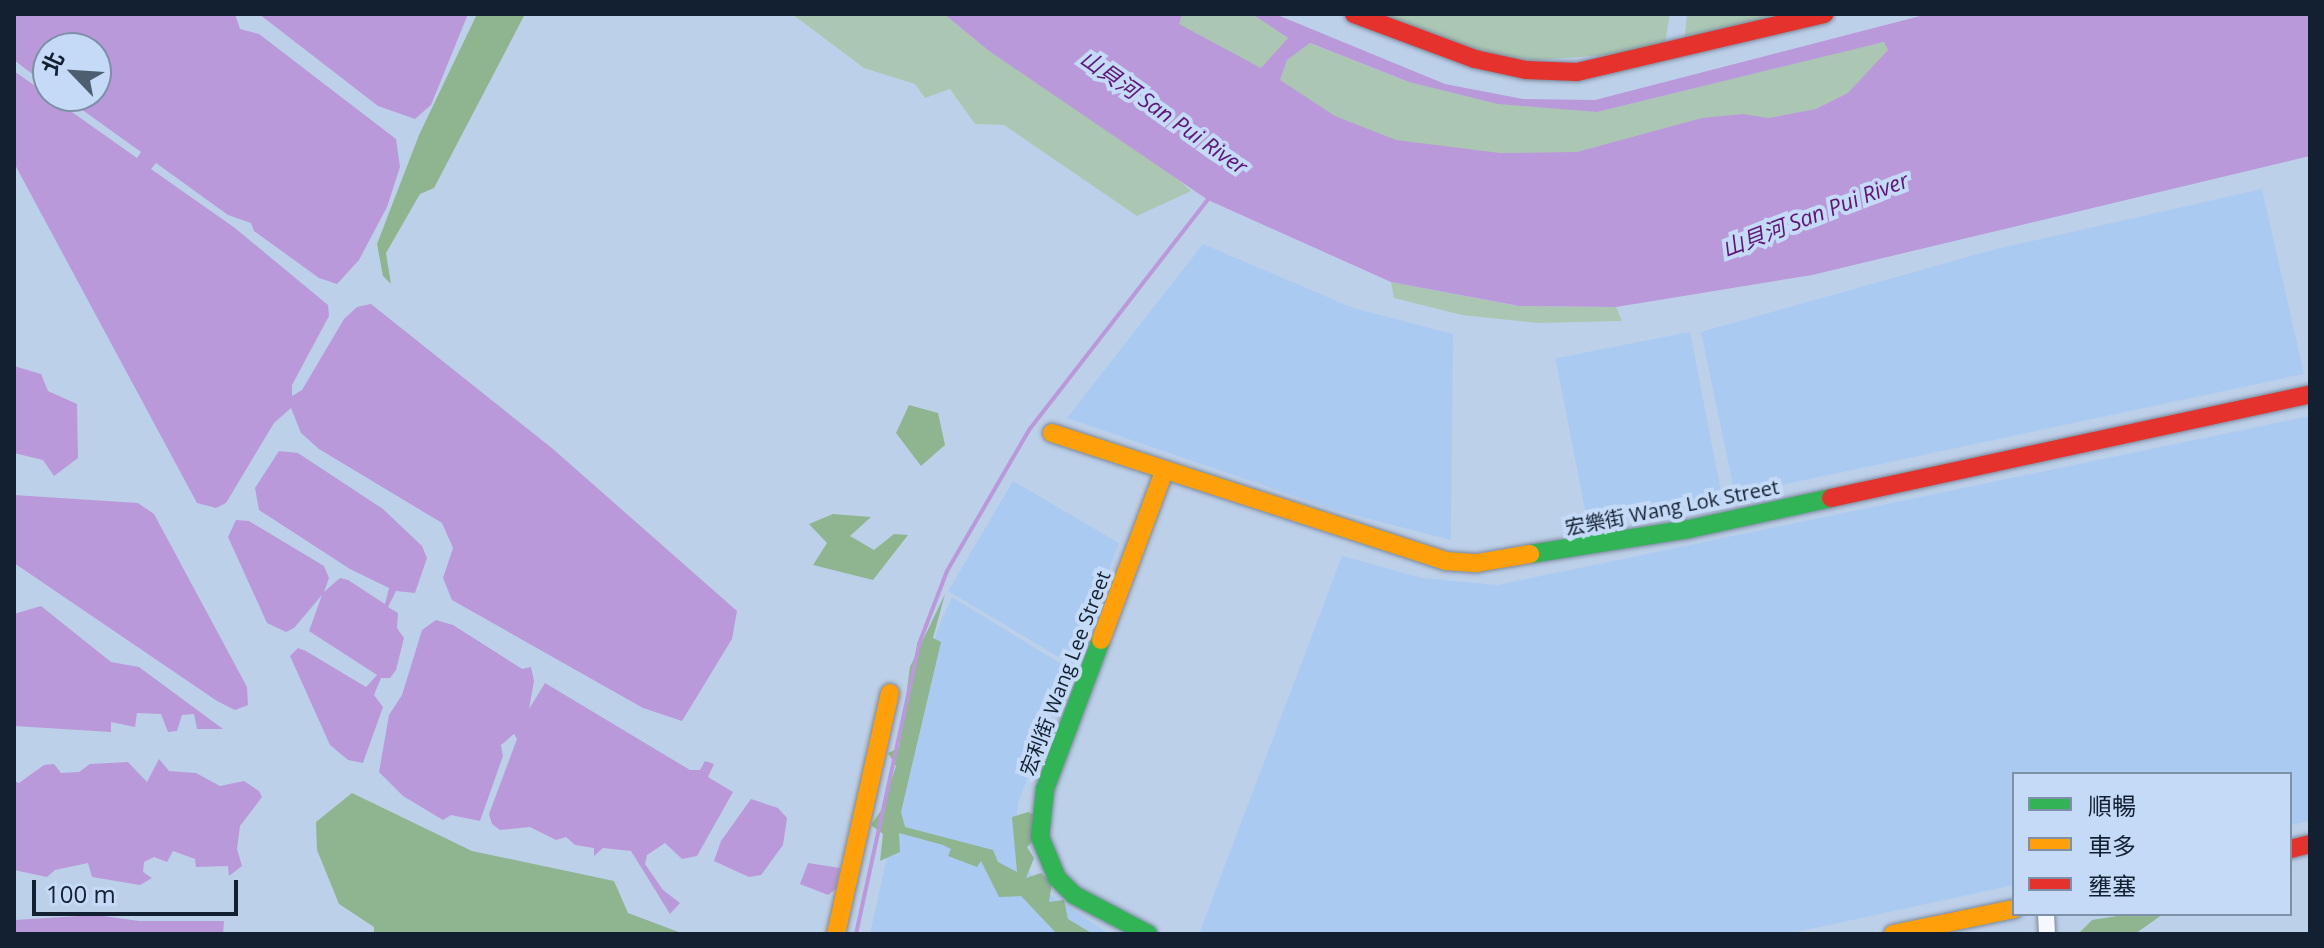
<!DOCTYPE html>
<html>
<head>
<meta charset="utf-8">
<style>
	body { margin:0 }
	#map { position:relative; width:2324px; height:948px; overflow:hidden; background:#bdd0e9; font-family:"Open Sans","Noto Sans TC",sans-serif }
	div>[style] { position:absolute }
	.built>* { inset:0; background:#abcaf2; transform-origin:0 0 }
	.green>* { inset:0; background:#abc7b4 }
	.forest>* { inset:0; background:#8fb590 }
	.water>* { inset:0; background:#ba99da }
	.stream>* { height:4px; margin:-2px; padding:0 2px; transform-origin:2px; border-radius:2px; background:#ba99da }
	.roads { filter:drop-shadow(0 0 2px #7a889b) drop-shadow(0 0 2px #7a889b) }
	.street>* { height:16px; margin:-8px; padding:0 8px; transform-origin:8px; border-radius:8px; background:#f5f8fc }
	.fast>* { height:18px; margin:-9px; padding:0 9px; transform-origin:9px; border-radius:9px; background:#30b455 }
	.slow>* { height:18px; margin:-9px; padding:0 9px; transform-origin:9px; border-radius:9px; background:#ff9f0a }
	.jam>* { height:18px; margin:-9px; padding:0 9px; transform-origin:9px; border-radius:9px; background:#e5322d }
	span { translate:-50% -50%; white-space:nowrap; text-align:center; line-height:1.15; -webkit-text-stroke:8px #c4daf6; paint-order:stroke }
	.street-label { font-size:20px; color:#122031 }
	.water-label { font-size:22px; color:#5e147a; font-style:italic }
	.frame { position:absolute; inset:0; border:16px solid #122031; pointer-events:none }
	.legend { position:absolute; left:2012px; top:772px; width:280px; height:144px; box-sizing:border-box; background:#c4daf6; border:2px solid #7d90a7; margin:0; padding:10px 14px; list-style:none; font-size:24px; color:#122031 }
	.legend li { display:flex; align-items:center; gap:16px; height:40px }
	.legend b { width:40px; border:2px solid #7d90a7 }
	.north { position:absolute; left:32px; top:32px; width:80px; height:80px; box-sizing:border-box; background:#c4daf6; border:2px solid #7d90a7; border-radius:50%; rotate:295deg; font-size:22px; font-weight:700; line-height:32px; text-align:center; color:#122031 }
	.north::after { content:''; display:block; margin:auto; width:28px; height:36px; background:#4e5e71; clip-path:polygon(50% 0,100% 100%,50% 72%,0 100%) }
	.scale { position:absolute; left:32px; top:880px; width:206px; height:36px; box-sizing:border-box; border:4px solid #122031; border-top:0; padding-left:10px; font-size:24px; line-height:28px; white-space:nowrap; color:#122031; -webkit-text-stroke:6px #c4daf6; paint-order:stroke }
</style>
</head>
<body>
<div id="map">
	<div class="built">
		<div style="clip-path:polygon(2262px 189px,2304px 374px,1735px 495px,1701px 332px,1996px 249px)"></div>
		<div style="clip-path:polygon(1203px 244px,1353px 308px,1453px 334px,1451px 540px,1338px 511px,1067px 418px)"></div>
		<div style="left:1690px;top:332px;width:171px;height:137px;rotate:79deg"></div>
		<div style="clip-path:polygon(2310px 416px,2310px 821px,2290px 825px,2290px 774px,2014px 774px,2014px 885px,1792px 933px,1199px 934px,1342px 556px,1422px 578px,1497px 585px)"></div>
		<div style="clip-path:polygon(1013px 481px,1119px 543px,1072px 665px,948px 591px)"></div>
		<div style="clip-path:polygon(952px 597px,1068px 668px,1018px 804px,1016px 827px,1028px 869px,1040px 888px,1109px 934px,870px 934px,937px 631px)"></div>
	</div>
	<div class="green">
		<div style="clip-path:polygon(792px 14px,944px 14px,989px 51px,1164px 167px,1191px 191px,1137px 216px,1004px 125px,975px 124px,950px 89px,925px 98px,915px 84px,864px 68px)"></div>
		<div style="clip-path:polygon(1098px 14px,1171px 14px,1178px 23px,1182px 14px,1252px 14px,1288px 38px,1277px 52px,1279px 80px,1287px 60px,1309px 43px,1409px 82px,1597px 112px,1866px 46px,1885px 42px,1888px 49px,1928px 14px,2215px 14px,1568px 228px)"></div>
		<div style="clip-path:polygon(1368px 14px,1670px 14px,1665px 43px,1620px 54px,1523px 61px,1452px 52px)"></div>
		<div style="clip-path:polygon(1687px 14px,1810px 14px,1684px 44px)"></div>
		<div style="clip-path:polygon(1391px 282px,1518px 306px,1616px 307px,1622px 321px,1538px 323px,1462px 315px,1394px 298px)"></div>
	</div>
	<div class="forest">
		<div style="clip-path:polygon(477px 14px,525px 14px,434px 188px,420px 194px,386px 253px,391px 284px,383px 276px,377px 244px,419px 135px)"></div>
		<div style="clip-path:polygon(909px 405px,938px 413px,945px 445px,921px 466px,896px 433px)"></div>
		<div style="clip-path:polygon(833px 514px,871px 517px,850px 536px,874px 550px,894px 534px,908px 535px,873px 580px,813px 565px,827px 543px,809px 524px)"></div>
		<div style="clip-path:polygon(945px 594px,933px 638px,941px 642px,901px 812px,905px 827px,993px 850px,998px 862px,1017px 872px,1012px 817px,1028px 812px,1052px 823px,1027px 847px,1034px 858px,1026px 878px,1041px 873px,1052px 883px,1049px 902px,1064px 900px,1068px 919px,1093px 934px,1057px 934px,1021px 896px,999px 897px,981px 861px,977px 867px,948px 856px,951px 849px,943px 845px,899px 833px,900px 852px,880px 861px,883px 834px,871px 825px,882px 809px,896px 766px,888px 753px,899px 748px,910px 667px)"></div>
		<div style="clip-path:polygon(352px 793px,472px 851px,614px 881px,628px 913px,684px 934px,374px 934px,374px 927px,339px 904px,317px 850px,316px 822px)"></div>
		<div style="clip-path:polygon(2130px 914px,2163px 914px,2135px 934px,2078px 934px,2092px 920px)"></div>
	</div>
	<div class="water">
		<div style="clip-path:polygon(14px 14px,235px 14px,240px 29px,259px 34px,396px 139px,400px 167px,387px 207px,359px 260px,337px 284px,319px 278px,254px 231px,251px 223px,228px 215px,156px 163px,151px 169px,235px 228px,328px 305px,329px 316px,292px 385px,292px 396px,302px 390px,344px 319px,357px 307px,371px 304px,553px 449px,737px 611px,732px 639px,682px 721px,643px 708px,452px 600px,443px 578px,453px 548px,442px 523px,319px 449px,301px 433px,291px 408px,274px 423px,226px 503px,216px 508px,197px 503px,14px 163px,14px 71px,137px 158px,141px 152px,63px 96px,96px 96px,96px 48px,48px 48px,48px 86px,14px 60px)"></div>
		<div style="clip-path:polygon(259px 14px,468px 14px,431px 105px,415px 119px,378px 106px)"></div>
		<div style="clip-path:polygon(evenodd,944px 14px,1182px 14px,1179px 24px,1261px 68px,1288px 38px,1252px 14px,1275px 14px,1445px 84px,1523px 99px,1595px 100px,1928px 14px,2310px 14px,2310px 156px,1812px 275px,1616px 307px,1519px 306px,1391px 282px,1208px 200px,989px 51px,944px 14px,1884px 42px,1888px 50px,1848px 93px,1816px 109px,1769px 118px,1743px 114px,1702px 118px,1577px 152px,1500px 153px,1396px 140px,1335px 116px,1280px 80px,1287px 60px,1310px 43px,1409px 82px,1498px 104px,1597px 112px,1884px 42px)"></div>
		<div style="clip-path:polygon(14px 366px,41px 374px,48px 391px,77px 404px,78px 458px,54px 476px,43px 460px,14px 453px)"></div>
		<div style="clip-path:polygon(279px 451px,298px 453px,383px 509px,422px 546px,427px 558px,415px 593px,396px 591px,388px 607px,398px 613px,397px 628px,404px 638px,396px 670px,390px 678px,381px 678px,374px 695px,383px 707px,363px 763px,348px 760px,330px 745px,290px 656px,298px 648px,306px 651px,366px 687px,377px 675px,309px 631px,322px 595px,294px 628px,286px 632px,267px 623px,228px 537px,236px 520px,249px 521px,324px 566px,329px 578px,324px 592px,340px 578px,348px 580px,385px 604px,389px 588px,350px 569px,259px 510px,255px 488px)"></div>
		<div style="clip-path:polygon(14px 495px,138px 503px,154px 514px,247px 687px,248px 705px,235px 710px,217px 701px,14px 563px)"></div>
		<div style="clip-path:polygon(41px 606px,111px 662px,139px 667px,223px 729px,197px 729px,194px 714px,182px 715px,177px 731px,168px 732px,161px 714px,137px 713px,135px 727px,111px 722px,111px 732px,14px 726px,14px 614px)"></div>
		<div style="clip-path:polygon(436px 620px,453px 625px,522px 669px,531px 667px,534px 681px,529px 709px,545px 683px,690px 770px,700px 770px,705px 761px,714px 764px,708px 777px,733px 792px,697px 856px,682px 859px,665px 843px,647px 855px,645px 864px,663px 890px,680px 903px,670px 914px,631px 851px,603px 848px,594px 856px,594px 848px,575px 845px,566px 837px,556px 840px,530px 827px,500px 830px,492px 824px,489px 814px,517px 739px,514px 734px,501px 745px,503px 756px,480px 821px,451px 815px,443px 820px,403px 796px,379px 772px,389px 715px,402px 695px,422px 630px)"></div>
		<div style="clip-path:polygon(159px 759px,169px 771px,196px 773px,220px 786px,244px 781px,259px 791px,262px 797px,240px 826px,237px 849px,242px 866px,229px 876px,228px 866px,196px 867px,195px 859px,173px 851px,167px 862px,154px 857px,144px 862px,143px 872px,152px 878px,140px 885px,92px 877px,88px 863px,55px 870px,47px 877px,14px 870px,14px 781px,19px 783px,44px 765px,54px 764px,61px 773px,79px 772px,90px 764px,128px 762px,147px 782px)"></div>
		<div style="clip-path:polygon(751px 799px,778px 808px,787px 818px,783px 845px,761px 875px,749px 877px,714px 861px,721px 841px)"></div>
		<div style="clip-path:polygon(808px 863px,840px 868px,836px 889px,828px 895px,800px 884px)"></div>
		<div style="clip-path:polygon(96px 915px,139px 921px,224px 921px,223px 934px,14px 934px,14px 920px)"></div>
	</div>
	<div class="stream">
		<div style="left:856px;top:934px;width:297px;rotate:-77.7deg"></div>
		<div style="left:919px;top:644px;width:78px;rotate:-69deg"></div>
		<div style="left:947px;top:571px;width:163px;rotate:-59.8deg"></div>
		<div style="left:1029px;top:430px;width:295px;rotate:-52.2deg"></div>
	</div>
	<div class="roads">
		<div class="street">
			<div style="left:2046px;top:914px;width:20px;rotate:87deg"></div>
		</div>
		<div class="fast">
			<div style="left:1530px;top:554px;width:161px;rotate:-8.9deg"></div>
			<div style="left:1689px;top:529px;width:145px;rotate:-12.3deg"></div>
			<div style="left:1101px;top:640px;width:159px;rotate:110.6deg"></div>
			<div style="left:1045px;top:789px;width:48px;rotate:95.9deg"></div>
			<div style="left:1040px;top:837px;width:44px;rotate:67.5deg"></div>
			<div style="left:1057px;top:878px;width:24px;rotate:45deg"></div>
			<div style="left:1074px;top:895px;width:84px;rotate:27.8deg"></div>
		</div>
		<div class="slow">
			<div style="left:1052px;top:433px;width:413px;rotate:18deg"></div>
			<div style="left:1445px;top:561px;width:32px;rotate:4deg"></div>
			<div style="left:1477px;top:563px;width:54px;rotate:-9.6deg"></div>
			<div style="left:1101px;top:640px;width:177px;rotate:-69.5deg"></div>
			<div style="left:836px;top:934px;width:247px;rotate:-77.4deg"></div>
			<div style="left:1893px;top:934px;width:124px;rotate:-11.7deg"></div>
		</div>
		<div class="jam">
			<div style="left:1354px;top:14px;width:129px;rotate:20.4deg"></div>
			<div style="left:1475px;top:59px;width:52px;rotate:12.2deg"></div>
			<div style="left:1526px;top:70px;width:51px;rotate:2.2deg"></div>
			<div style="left:1577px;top:72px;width:254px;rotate:-13.2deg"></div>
			<div style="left:1831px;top:498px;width:490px;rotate:-12.2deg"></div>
			<div style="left:2290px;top:849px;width:21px;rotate:-14deg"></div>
		</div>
	</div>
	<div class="street-label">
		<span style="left:1672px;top:507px;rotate:-11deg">宏樂街 Wang Lok Street</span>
		<span style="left:1065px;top:673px;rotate:-69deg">宏利街 Wang Lee Street</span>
	</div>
	<div class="water-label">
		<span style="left:1164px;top:112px;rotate:35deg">山貝河 San Pui River</span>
		<span style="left:1815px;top:214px;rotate:-21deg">山貝河 San Pui River</span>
	</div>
	<div class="frame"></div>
	<ul class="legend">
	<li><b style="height:10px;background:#30b455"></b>順暢</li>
	<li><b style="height:10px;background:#ff9f0a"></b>車多</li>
	<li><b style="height:10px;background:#e5322d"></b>壅塞</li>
	</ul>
	<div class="north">北</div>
	<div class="scale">100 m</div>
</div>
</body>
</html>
